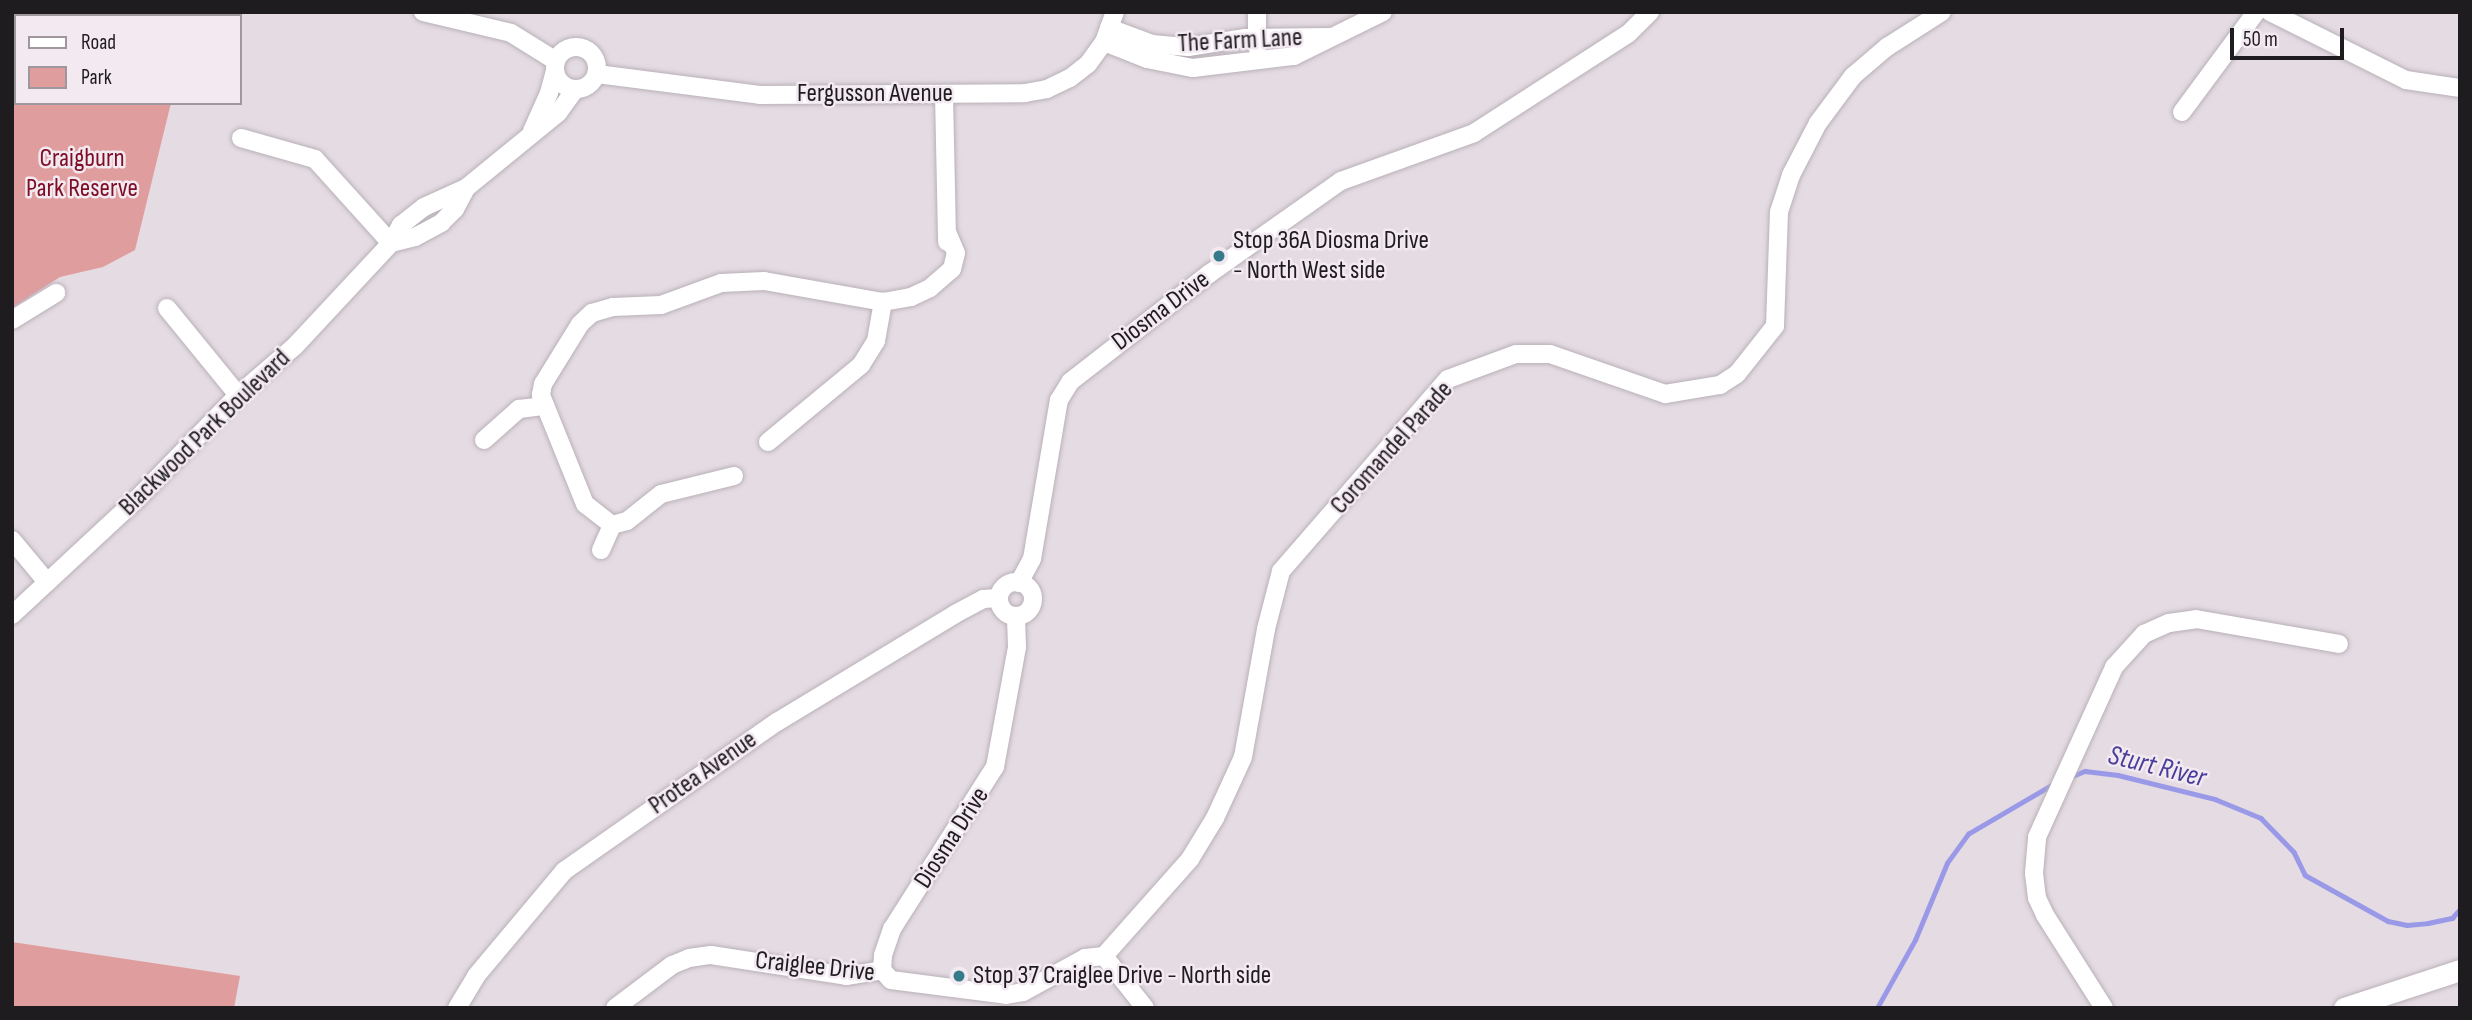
<!DOCTYPE html>
<html>
<head>
<meta charset="utf-8">
<style>
	body { margin:0 }
	#map { position:relative; width:2472px; height:1020px; overflow:hidden; background:#e5dce3; font-family:"Sofia Sans Condensed",sans-serif }
	div>[style] { position:absolute }
	.green>* { inset:0; background:#e09d9e; transform-origin:0 0 }
	.stream>* { height:4.5px; margin:-2.25px; padding:0 2.25px; transform-origin:2.25px; border-radius:2.25px; background:#9a99e7 }
	.roads { filter:drop-shadow(0 0 2px #b9b0b8) drop-shadow(0 0 2px #b9b0b8) }
	.minor>* { height:18px; margin:-9px; padding:0 9px; transform-origin:9px; border-radius:9px; background:#fff }
	.minor>.ring { margin:-9px; padding:0; box-sizing:content-box; background:none; border:18px solid #fff; border-radius:50% }
	.major>* { height:21px; margin:-10.5px; padding:0 10.5px; transform-origin:10.5px; border-radius:10.5px; background:#fff }
	.dots>* { width:19px; height:19px; translate:-50% -50%; box-sizing:border-box; border:4px solid #f2e9f1; border-radius:50% }
	span { translate:-50% -50%; white-space:nowrap; text-align:center; line-height:1.15; -webkit-text-stroke:5px #f2e9f1; paint-order:stroke }
	.street-label { font-size:26px; color:#1f1c1f }
	.park-label { font-size:26px; color:#7d0c24 }
	.poi-label { font-size:26px; color:#1f1c1f }
	.left { translate:0 -50%; text-align:left }
	.water-label { font-size:28px; color:#493e9a; font-style:italic }
	.frame { position:absolute; inset:0; border:14px solid #1f1c1f; pointer-events:none }
	.legend { position:absolute; left:14px; top:14px; width:228px; height:91px; box-sizing:border-box; background:#f2e9f1; border:2px solid #9e979d; margin:0; padding:9px 12px; list-style:none; font-size:21px; color:#1f1c1f }
	.legend li { display:flex; align-items:center; gap:14px; height:35px }
	.legend b { width:35px; border:2px solid #9e979d }
	.scale { position:absolute; left:2230px; top:28px; width:114px; height:32px; box-sizing:border-box; border:4px solid #1f1c1f; border-top:0; padding-left:9px; font-size:21px; line-height:24px; white-space:nowrap; color:#1f1c1f; -webkit-text-stroke:5px #f2e9f1; paint-order:stroke }
</style>
</head>
<body>
<div id="map">
	<div class="green">
		<div style="left:51px;top:12px;width:143px;height:4px"></div>
		<div style="clip-path:polygon(12px 37px,16px 37px,16px 103px,171px 103px,135px 250px,103px 267px,60px 277px,12px 308px)"></div>
		<div style="clip-path:polygon(12px 942px,240px 976px,234px 1008px,12px 1008px)"></div>
	</div>
	<div class="stream">
		<div style="left:2070px;top:777px;width:16px;rotate:-22deg"></div>
		<div style="left:2085px;top:771px;width:33px;rotate:7deg"></div>
		<div style="left:2118px;top:775px;width:100px;rotate:13.9deg"></div>
		<div style="left:2215px;top:799px;width:50px;rotate:22.4deg"></div>
		<div style="left:2261px;top:818px;width:47px;rotate:45.9deg"></div>
		<div style="left:2294px;top:852px;width:25px;rotate:64deg"></div>
		<div style="left:2305px;top:875px;width:95px;rotate:29deg"></div>
		<div style="left:2388px;top:921px;width:19px;rotate:12deg"></div>
		<div style="left:2407px;top:925px;width:21px;rotate:-5deg"></div>
		<div style="left:2428px;top:923px;width:25px;rotate:-12deg"></div>
		<div style="left:2452px;top:918px;width:12px;rotate:-48deg"></div>
		<div style="left:1877px;top:1008px;width:78px;rotate:-60.8deg"></div>
		<div style="left:1915px;top:940px;width:83px;rotate:-67.4deg"></div>
		<div style="left:1947px;top:863px;width:36px;rotate:-54deg"></div>
		<div style="left:1968px;top:834px;width:101px;rotate:-30.4deg"></div>
	</div>
	<div class="roads">
		<div class="minor">
			<div style="left:423px;top:12px;width:90px;rotate:13.4deg"></div>
			<div style="left:511px;top:33px;width:53px;rotate:31.9deg"></div>
			<div style="left:2270px;top:12px;width:152px;rotate:26.6deg"></div>
			<div style="left:2406px;top:80px;width:55px;rotate:8.4deg"></div>
			<div style="left:1109px;top:28px;width:46px;rotate:20.4deg"></div>
			<div style="left:1152px;top:44px;width:36px;rotate:5deg"></div>
			<div style="left:1188px;top:47px;width:58px;rotate:-9deg"></div>
			<div style="left:1245px;top:38px;width:85px;rotate:-0.7deg"></div>
			<div style="left:1104px;top:42px;width:46px;rotate:21.6deg"></div>
			<div style="left:1147px;top:59px;width:47px;rotate:11.1deg"></div>
			<div style="left:1193px;top:68px;width:102px;rotate:-6.8deg"></div>
			<div style="left:1294px;top:56px;width:99px;rotate:-26.3deg"></div>
			<div class="ring" style="left:555px;top:47px;width:24px;height:24px"></div>
			<div style="left:1257px;top:47px;width:35px;rotate:-90deg"></div>
			<div style="left:597px;top:74px;width:164px;rotate:7.3deg"></div>
			<div style="left:760px;top:95px;width:265px;rotate:-0.4deg"></div>
			<div style="left:1025px;top:93px;width:22px;rotate:-10deg"></div>
			<div style="left:1047px;top:89px;width:25px;rotate:-26deg"></div>
			<div style="left:1070px;top:78px;width:23px;rotate:-38deg"></div>
			<div style="left:1088px;top:64px;width:27px;rotate:-54deg"></div>
			<div style="left:1104px;top:42px;width:32px;rotate:-70deg"></div>
			<div style="left:944px;top:94px;width:148px;rotate:88.8deg"></div>
			<div style="left:2182px;top:112px;width:124px;rotate:-53.5deg"></div>
			<div style="left:532px;top:131px;width:42px;rotate:-65.9deg"></div>
			<div style="left:549px;top:93px;width:23px;rotate:-75deg"></div>
			<div style="left:241px;top:138px;width:77px;rotate:15.8deg"></div>
			<div style="left:315px;top:159px;width:113px;rotate:47.9deg"></div>
			<div style="left:391px;top:243px;width:25px;rotate:-14deg"></div>
			<div style="left:415px;top:237px;width:30px;rotate:-28deg"></div>
			<div style="left:441px;top:223px;width:20px;rotate:-45deg"></div>
			<div style="left:455px;top:209px;width:24px;rotate:-62deg"></div>
			<div style="left:167px;top:308px;width:112px;rotate:50.8deg"></div>
			<div style="left:12px;top:320px;width:52px;rotate:-31.5deg"></div>
			<div style="left:484px;top:440px;width:47px;rotate:-41.5deg"></div>
			<div style="left:519px;top:409px;width:24px;rotate:-7deg"></div>
			<div style="left:768px;top:442px;width:121px;rotate:-39.6deg"></div>
			<div style="left:861px;top:365px;width:28px;rotate:-58deg"></div>
			<div style="left:876px;top:341px;width:40px;rotate:-80deg"></div>
			<div style="left:734px;top:476px;width:75px;rotate:166.1deg"></div>
			<div style="left:661px;top:494px;width:43px;rotate:141.5deg"></div>
			<div style="left:627px;top:521px;width:16px;rotate:165deg"></div>
			<div style="left:612px;top:525px;width:34px;rotate:-142deg"></div>
			<div style="left:585px;top:504px;width:118px;rotate:-112deg"></div>
			<div style="left:541px;top:395px;width:11px;rotate:-80deg"></div>
			<div style="left:543px;top:384px;width:70px;rotate:-58.3deg"></div>
			<div style="left:580px;top:324px;width:16px;rotate:-43deg"></div>
			<div style="left:592px;top:313px;width:22px;rotate:-16deg"></div>
			<div style="left:613px;top:307px;width:48px;rotate:-2.4deg"></div>
			<div style="left:661px;top:305px;width:64px;rotate:-20.1deg"></div>
			<div style="left:721px;top:283px;width:43px;rotate:-2.7deg"></div>
			<div style="left:764px;top:281px;width:121px;rotate:10deg"></div>
			<div style="left:883px;top:302px;width:28px;rotate:-10deg"></div>
			<div style="left:911px;top:297px;width:21px;rotate:-25deg"></div>
			<div style="left:930px;top:288px;width:29px;rotate:-41deg"></div>
			<div style="left:952px;top:269px;width:16px;rotate:-76deg"></div>
			<div style="left:956px;top:253px;width:21px;rotate:-113deg"></div>
			<div style="left:12px;top:540px;width:55px;rotate:50.2deg"></div>
			<div style="left:601px;top:550px;width:27px;rotate:-66deg"></div>
			<div class="ring" style="left:999px;top:582px;width:16px;height:16px"></div>
			<div style="left:1019px;top:583px;width:27px;rotate:-62deg"></div>
			<div style="left:1032px;top:559px;width:161px;rotate:-80.4deg"></div>
			<div style="left:1059px;top:400px;width:22px;rotate:-58deg"></div>
			<div style="left:1071px;top:381px;width:175px;rotate:-37.8deg"></div>
			<div style="left:1209px;top:274px;width:161px;rotate:-35.2deg"></div>
			<div style="left:1341px;top:181px;width:141px;rotate:-19.8deg"></div>
			<div style="left:1474px;top:133px;width:184px;rotate:-32.8deg"></div>
			<div style="left:1629px;top:33px;width:30px;rotate:-45deg"></div>
			<div style="left:12px;top:615px;width:171px;rotate:-42.9deg"></div>
			<div style="left:137px;top:499px;width:145px;rotate:-45.8deg"></div>
			<div style="left:238px;top:395px;width:75px;rotate:-40.7deg"></div>
			<div style="left:295px;top:346px;width:141px;rotate:-47deg"></div>
			<div style="left:391px;top:243px;width:21px;rotate:-61deg"></div>
			<div style="left:401px;top:225px;width:29px;rotate:-38deg"></div>
			<div style="left:424px;top:207px;width:46px;rotate:-24.3deg"></div>
			<div style="left:466px;top:188px;width:119px;rotate:-39.2deg"></div>
			<div style="left:558px;top:113px;width:29px;rotate:-54deg"></div>
			<div style="left:1104px;top:956px;width:130px;rotate:-48.4deg"></div>
			<div style="left:1190px;top:859px;width:48px;rotate:-58.6deg"></div>
			<div style="left:1215px;top:818px;width:67px;rotate:-65.3deg"></div>
			<div style="left:1243px;top:757px;width:130px;rotate:-79.8deg"></div>
			<div style="left:1266px;top:629px;width:60px;rotate:-75.5deg"></div>
			<div style="left:1281px;top:571px;width:254px;rotate:-49deg"></div>
			<div style="left:1448px;top:379px;width:72px;rotate:-20.2deg"></div>
			<div style="left:1516px;top:354px;width:34px"></div>
			<div style="left:1550px;top:354px;width:122px;rotate:19.2deg"></div>
			<div style="left:1665px;top:394px;width:56px;rotate:-9.3deg"></div>
			<div style="left:1720px;top:385px;width:20px;rotate:-33deg"></div>
			<div style="left:1737px;top:374px;width:61px;rotate:-51.6deg"></div>
			<div style="left:1775px;top:326px;width:114px;rotate:-88deg"></div>
			<div style="left:1779px;top:212px;width:39px;rotate:-72deg"></div>
			<div style="left:1791px;top:175px;width:59px;rotate:-62.6deg"></div>
			<div style="left:1818px;top:123px;width:59px;rotate:-53.3deg"></div>
			<div style="left:1853px;top:76px;width:45px;rotate:-40.5deg"></div>
			<div style="left:1887px;top:47px;width:65px;rotate:-32.5deg"></div>
			<div style="left:1104px;top:956px;width:66px;rotate:51.7deg"></div>
			<div style="left:882px;top:970px;width:15px;rotate:-86deg"></div>
			<div style="left:883px;top:955px;width:28px;rotate:-71deg"></div>
			<div style="left:892px;top:929px;width:192px;rotate:-57.6deg"></div>
			<div style="left:995px;top:767px;width:122px;rotate:-79.6deg"></div>
			<div style="left:1017px;top:647px;width:30px;rotate:-92deg"></div>
			<div style="left:882px;top:970px;width:13px;rotate:48deg"></div>
			<div style="left:891px;top:980px;width:116px;rotate:7.4deg"></div>
			<div style="left:1006px;top:995px;width:17px;rotate:-10deg"></div>
			<div style="left:1023px;top:992px;width:71px;rotate:-28.7deg"></div>
			<div style="left:1085px;top:958px;width:19px;rotate:-6deg"></div>
			<div style="left:457px;top:1008px;width:37px;rotate:-59deg"></div>
			<div style="left:476px;top:976px;width:137px;rotate:-50deg"></div>
			<div style="left:564px;top:871px;width:260px;rotate:-35deg"></div>
			<div style="left:777px;top:722px;width:208px;rotate:-31.2deg"></div>
			<div style="left:955px;top:614px;width:32px;rotate:-28deg"></div>
			<div style="left:983px;top:599px;width:15px;rotate:-4deg"></div>
			<div style="left:615px;top:1008px;width:71px;rotate:-37deg"></div>
			<div style="left:672px;top:965px;width:18px;rotate:-22deg"></div>
			<div style="left:689px;top:958px;width:22px;rotate:-8deg"></div>
			<div style="left:711px;top:955px;width:137px;rotate:8.8deg"></div>
			<div style="left:846px;top:976px;width:36px;rotate:-9deg"></div>
			<div style="left:2104px;top:1008px;width:110px;rotate:-122.4deg"></div>
			<div style="left:2045px;top:915px;width:19px;rotate:-115deg"></div>
			<div style="left:2037px;top:898px;width:25px;rotate:-97deg"></div>
			<div style="left:2034px;top:873px;width:36px;rotate:-85deg"></div>
			<div style="left:2037px;top:837px;width:187px;rotate:-65.6deg"></div>
			<div style="left:2114px;top:667px;width:45px;rotate:-47.7deg"></div>
			<div style="left:2144px;top:634px;width:27px;rotate:-24deg"></div>
			<div style="left:2169px;top:623px;width:27px;rotate:-8deg"></div>
			<div style="left:2196px;top:619px;width:145px;rotate:9.9deg"></div>
		</div>
		<div class="major">
			<div style="left:2344px;top:1008px;width:122px;rotate:-18.1deg"></div>
		</div>
	</div>
	<div class="dots">
		<div style="left:1219px;top:256px;background:#367b89"></div>
		<div style="left:959px;top:976px;background:#367b89"></div>
	</div>
	<div class="street-label">
		<span style="left:1240px;top:41px;rotate:-3deg">The Farm Lane</span>
		<span style="left:875px;top:94px">Fergusson Avenue</span>
		<span style="left:1161px;top:311px;rotate:-37deg">Diosma Drive</span>
		<span style="left:205px;top:433px;rotate:-44deg">Blackwood Park Boulevard</span>
		<span style="left:1392px;top:448px;rotate:-48deg">Coromandel Parade</span>
		<span style="left:703px;top:773px;rotate:-35deg">Protea Avenue</span>
		<span style="left:952px;top:838px;rotate:-57deg">Diosma Drive</span>
		<span style="left:815px;top:967px;rotate:6deg">Craiglee Drive</span>
	</div>
	<div class="park-label">
		<span style="left:82px;top:174px">Craigburn<br>Park Reserve</span>
	</div>
	<div class="poi-label">
		<span class="left" style="left:1233px;top:256px">Stop 36A Diosma Drive<br>- North West side</span>
		<span class="left" style="left:973px;top:976px">Stop 37 Craiglee Drive - North side</span>
	</div>
	<div class="water-label">
		<span style="left:2157px;top:767px;rotate:14deg">Sturt River</span>
	</div>
	<div class="frame"></div>
	<ul class="legend">
	<li><b style="height:9px;background:#fff"></b>Road</li>
	<li><b style="height:19px;background:#e09d9e"></b>Park</li>
	</ul>
	<div class="scale">50 m</div>
</div>
</body>
</html>
